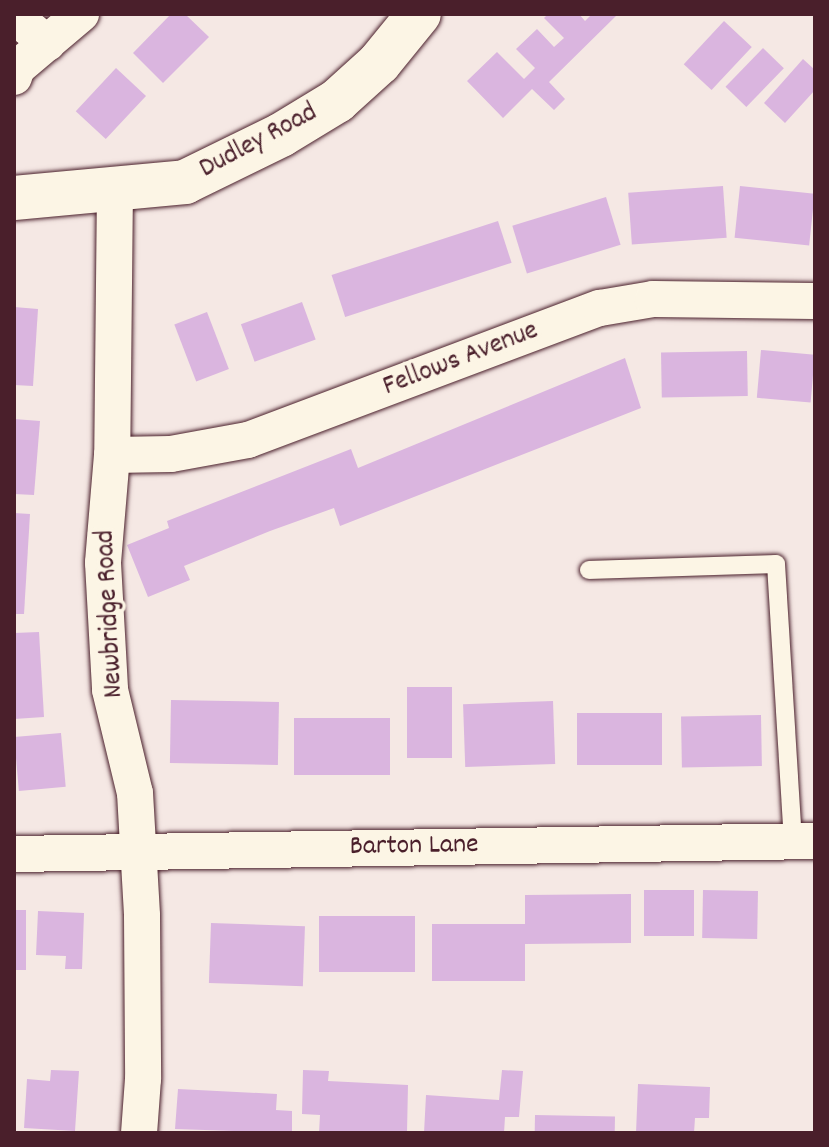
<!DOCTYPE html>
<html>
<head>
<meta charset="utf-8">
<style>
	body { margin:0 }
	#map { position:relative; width:829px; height:1147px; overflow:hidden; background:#f5e8e4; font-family:Dekko,sans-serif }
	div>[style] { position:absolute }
	.building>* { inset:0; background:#dab5df; transform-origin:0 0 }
	.roads { filter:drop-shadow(0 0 2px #4a1f2b) drop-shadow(0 0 2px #4a1f2b) }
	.service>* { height:18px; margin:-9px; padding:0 9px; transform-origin:9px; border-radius:9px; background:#fcf5e5 }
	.minor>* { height:36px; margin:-18px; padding:0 18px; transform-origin:18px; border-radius:18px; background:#fcf5e5 }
	.secondary>* { height:44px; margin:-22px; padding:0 22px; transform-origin:22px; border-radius:22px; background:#fcf5e5 }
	span { translate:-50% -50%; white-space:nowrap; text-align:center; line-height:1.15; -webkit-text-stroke:7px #fcf5e5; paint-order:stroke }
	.street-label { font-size:28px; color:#4a1f2b }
	.frame { position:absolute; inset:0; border:16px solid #4a1f2b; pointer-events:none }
</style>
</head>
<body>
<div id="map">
	<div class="building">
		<div style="clip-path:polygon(171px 14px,185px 14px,209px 37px,163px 83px,133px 53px)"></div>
		<div style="clip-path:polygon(548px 14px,579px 14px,585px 21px,592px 14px,618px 14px,549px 82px,565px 99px,554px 110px,532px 89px,503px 118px,467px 81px,497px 52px,524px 79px,535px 68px,516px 49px,537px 29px,554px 47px,564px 38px,544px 18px)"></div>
		<div style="left:724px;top:21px;width:38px;height:59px;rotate:43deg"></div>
		<div style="left:763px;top:48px;width:29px;height:54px;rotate:44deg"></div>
		<div style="clip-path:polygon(803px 59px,815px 70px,815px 90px,785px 123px,764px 103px)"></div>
		<div style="left:116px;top:68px;width:41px;height:59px;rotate:43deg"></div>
		<div style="left:723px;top:186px;width:52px;height:95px;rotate:86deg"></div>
		<div style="left:740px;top:186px;width:75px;height:52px;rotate:6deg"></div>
		<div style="left:606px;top:197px;width:50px;height:98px;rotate:73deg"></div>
		<div style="left:498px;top:221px;width:44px;height:175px;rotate:72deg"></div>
		<div style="left:302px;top:302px;width:40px;height:65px;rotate:70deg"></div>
		<div style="clip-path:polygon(14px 307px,38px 309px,33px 386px,14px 385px)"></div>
		<div style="left:207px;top:312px;width:61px;height:35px;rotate:69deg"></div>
		<div style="left:761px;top:350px;width:54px;height:48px;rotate:5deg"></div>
		<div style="left:747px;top:351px;width:45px;height:86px;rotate:89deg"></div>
		<div style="clip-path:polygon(625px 358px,641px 408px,340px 526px,334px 508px,270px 531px,184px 566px,190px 580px,148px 597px,127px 545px,169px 528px,167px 521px,351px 449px,358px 468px)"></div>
		<div style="clip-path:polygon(14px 419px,40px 421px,34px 495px,14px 494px)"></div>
		<div style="clip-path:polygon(14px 513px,30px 514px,24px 614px,14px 614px)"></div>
		<div style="clip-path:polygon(39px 632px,44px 717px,14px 719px,14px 633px)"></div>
		<div style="left:407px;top:687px;width:45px;height:71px"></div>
		<div style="left:171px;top:700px;width:108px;height:63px;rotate:1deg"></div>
		<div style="left:553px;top:701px;width:63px;height:90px;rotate:88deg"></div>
		<div style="left:577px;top:713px;width:85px;height:52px"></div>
		<div style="left:761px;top:715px;width:51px;height:80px;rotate:89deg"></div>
		<div style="left:390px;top:718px;width:57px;height:96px;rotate:90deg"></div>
		<div style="left:61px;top:733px;width:54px;height:47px;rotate:85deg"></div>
		<div style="left:644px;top:890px;width:50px;height:46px"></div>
		<div style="left:703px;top:890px;width:55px;height:48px;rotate:1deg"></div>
		<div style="clip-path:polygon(631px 894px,631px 943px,525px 944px,525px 981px,432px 981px,432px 924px,525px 924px,525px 895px)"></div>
		<div style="left:14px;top:910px;width:12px;height:60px"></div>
		<div style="clip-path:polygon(38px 911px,84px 913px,82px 969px,65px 969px,66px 956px,36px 955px)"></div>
		<div style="left:319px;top:916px;width:96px;height:56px"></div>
		<div style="left:211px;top:923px;width:94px;height:60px;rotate:2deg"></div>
		<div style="clip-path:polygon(51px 1070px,79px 1071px,75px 1131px,24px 1128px,27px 1079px,50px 1081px)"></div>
		<div style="clip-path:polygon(303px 1070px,329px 1071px,328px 1081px,408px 1085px,407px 1133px,319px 1133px,320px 1115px,302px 1114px)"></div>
		<div style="clip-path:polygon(502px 1070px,523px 1071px,519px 1117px,505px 1117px,504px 1133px,424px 1133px,426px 1095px,499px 1100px)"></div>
		<div style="clip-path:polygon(638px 1084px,710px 1087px,709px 1118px,695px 1118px,694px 1133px,636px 1133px)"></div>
		<div style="clip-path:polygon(178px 1089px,277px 1094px,276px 1110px,292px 1111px,292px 1133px,175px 1129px)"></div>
		<div style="left:535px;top:1115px;width:80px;height:18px;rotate:1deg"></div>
	</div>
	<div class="roads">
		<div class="service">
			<div style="left:589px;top:570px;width:187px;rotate:-1.8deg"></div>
			<div style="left:776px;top:564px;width:278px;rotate:86.5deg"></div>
		</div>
		<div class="minor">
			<div style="left:14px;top:16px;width:43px;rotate:39.3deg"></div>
			<div style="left:14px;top:77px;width:9px;rotate:-72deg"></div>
			<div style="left:17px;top:68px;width:84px;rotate:-40.2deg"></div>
			<div style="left:115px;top:188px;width:267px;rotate:90.6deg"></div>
			<div style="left:112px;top:455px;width:108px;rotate:94.8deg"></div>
			<div style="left:103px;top:563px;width:127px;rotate:86.8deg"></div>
			<div style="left:110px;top:690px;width:106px;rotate:76.4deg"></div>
			<div style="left:135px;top:793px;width:123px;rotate:86.7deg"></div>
			<div style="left:142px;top:916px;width:163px;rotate:89.6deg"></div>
			<div style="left:143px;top:1079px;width:54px;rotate:94.2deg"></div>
			<div style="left:112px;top:455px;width:59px;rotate:-1deg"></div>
			<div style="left:171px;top:454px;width:78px;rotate:-10.3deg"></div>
			<div style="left:248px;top:440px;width:376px;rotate:-20.6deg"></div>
			<div style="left:600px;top:308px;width:54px;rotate:-9.6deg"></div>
			<div style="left:653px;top:299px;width:162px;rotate:0.7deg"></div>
			<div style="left:14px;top:854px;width:801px;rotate:-0.93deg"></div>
		</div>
		<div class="secondary">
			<div style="left:14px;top:198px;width:172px;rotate:-5.3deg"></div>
			<div style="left:185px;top:182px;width:107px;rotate:-26.1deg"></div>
			<div style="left:281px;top:135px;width:66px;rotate:-31.3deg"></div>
			<div style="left:337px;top:101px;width:57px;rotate:-42.1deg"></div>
			<div style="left:379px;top:63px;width:63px;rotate:-50.8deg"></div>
		</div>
	</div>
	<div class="street-label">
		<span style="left:259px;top:142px;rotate:-28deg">Dudley Road</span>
		<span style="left:461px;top:360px;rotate:-21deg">Fellows Avenue</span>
		<span style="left:111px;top:614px;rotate:-93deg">Newbridge Road</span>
		<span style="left:414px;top:847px;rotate:-1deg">Barton Lane</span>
	</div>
	<div class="frame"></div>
</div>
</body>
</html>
